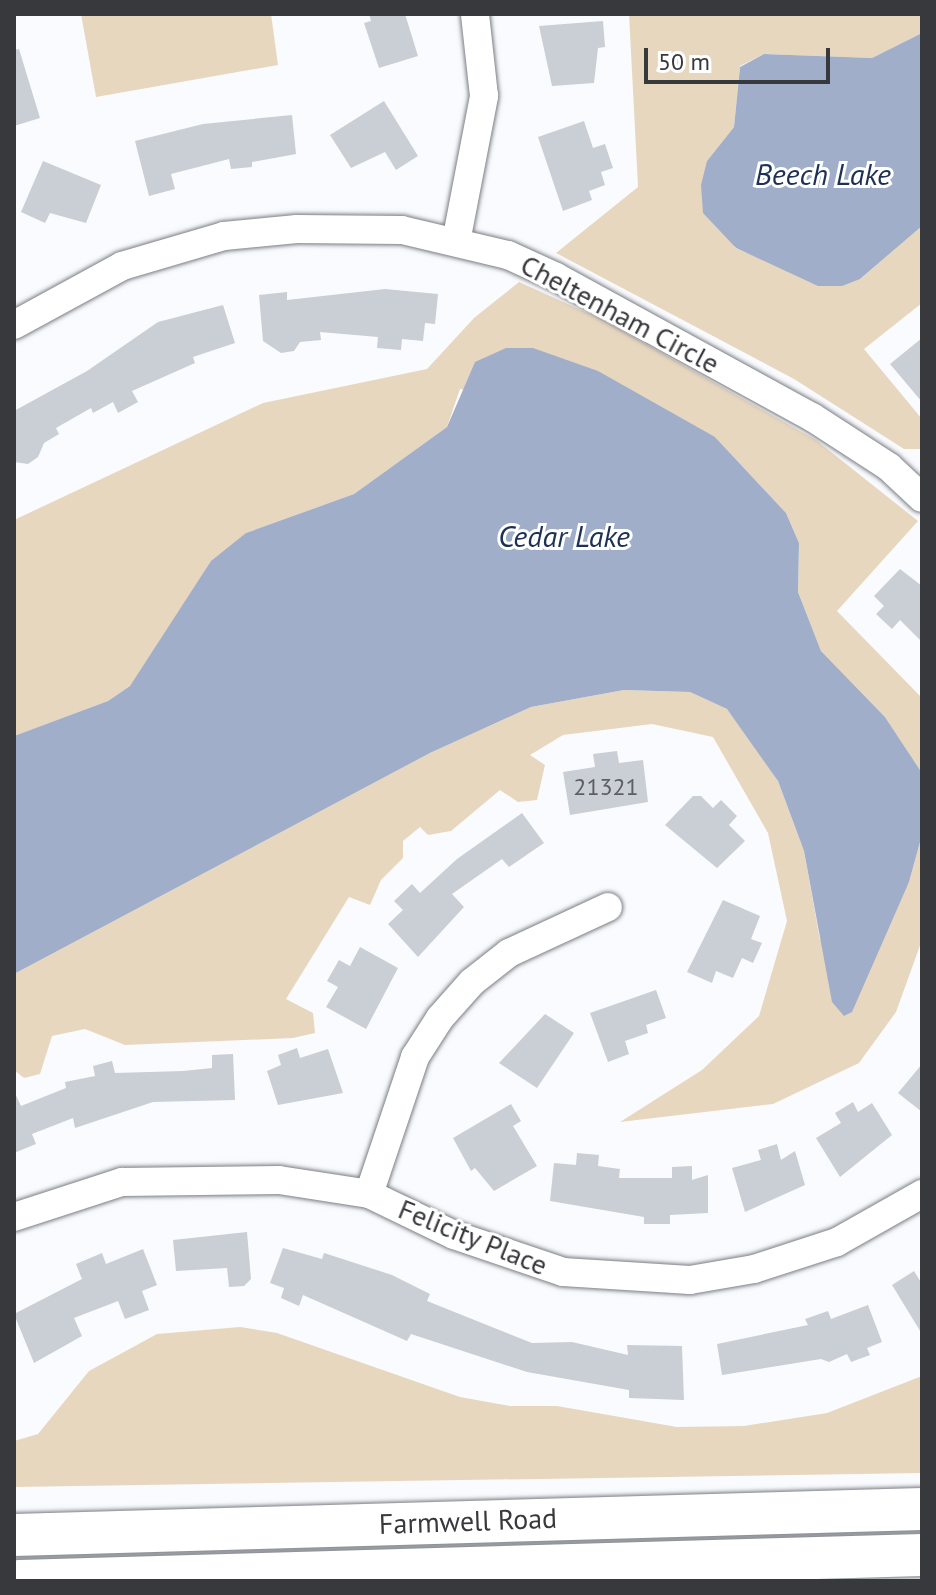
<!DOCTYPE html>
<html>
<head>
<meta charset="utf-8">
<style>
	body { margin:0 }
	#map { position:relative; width:936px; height:1595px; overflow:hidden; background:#fafbfe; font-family:"PT Sans",sans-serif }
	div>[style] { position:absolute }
	.green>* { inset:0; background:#e8d7bf }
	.water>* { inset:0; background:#a0aec9 }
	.building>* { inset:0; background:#caced5 }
	.roads { filter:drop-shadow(0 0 2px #7a7e84) drop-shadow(0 0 2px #7a7e84) }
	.minor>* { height:28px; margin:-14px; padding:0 14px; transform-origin:14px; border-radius:14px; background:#fff }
	.primary>* { height:42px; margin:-21px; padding:0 21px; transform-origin:21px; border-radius:21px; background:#fff }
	span { translate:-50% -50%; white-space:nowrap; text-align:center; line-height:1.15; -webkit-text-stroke:6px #fff; paint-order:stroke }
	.number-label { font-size:24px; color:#5c5e62 }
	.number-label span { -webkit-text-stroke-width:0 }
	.street-label { font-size:28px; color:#38393c }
	.water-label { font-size:30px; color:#1d3055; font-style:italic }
	.frame { position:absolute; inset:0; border:16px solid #38393c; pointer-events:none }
	.scale { position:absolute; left:644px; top:48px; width:186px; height:36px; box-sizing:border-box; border:4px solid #38393c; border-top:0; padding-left:10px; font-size:24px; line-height:28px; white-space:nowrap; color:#38393c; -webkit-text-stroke:6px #fff; paint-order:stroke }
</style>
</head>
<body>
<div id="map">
	<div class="green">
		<div style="clip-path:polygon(81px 14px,271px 14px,278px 65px,96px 97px)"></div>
		<div style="clip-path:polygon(629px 14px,922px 14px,922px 33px,872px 58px,764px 54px,740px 66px,734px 127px,707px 161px,735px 248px,773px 264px,860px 279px,922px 226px,922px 303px,864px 349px,922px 419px,922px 449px,904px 449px,794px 379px,556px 253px,638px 187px)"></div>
		<div style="clip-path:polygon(519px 282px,601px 319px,816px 440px,918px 521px,837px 611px,922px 698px,922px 773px,885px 717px,821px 651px,798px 592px,799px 543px,786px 513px,715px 437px,460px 389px,447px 427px,354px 494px,246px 533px,130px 686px,108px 701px,14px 736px,14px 520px,263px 403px,427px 369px,474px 318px)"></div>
		<div style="clip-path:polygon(624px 690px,690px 692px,727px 709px,752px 740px,778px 781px,804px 851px,820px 940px,881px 938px,909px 882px,922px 835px,922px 940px,896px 1012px,859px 1063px,773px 1104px,620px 1122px,702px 1070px,759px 1016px,787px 921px,768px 833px,713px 737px,652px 724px,563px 735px,530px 755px,545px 765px,537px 800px,518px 802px,500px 790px,451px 831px,428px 835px,420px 827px,403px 841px,403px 858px,381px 880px,370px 905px,349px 897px,286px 999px,313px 1013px,315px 1033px,293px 1038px,125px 1045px,85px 1029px,52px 1036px,40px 1074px,24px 1078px,14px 1070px,14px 974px,430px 753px,531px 707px)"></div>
		<div style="clip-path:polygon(240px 1327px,277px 1333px,460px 1397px,510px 1406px,557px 1406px,677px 1427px,744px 1426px,827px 1413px,922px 1376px,922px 1473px,14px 1487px,14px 1441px,38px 1434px,89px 1371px,157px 1334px)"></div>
	</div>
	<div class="water">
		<div style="clip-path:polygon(922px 33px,922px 226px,860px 279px,842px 286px,818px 286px,736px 248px,703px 213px,701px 185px,707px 161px,734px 127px,740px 67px,764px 54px,872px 58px)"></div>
		<div style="clip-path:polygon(506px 348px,533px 348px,598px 371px,715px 437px,786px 513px,799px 543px,798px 592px,821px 651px,885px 717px,922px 773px,922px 835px,909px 882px,852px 1012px,844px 1016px,832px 1002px,804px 851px,778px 781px,727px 709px,690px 692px,624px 690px,531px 707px,430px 753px,14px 974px,14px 736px,108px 701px,130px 686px,211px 561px,246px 533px,354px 494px,447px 427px,475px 362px)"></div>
	</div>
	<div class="building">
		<div style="clip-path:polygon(369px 14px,405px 14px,418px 56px,379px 68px,364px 23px,371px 21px)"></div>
		<div style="clip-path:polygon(603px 21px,605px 47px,598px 48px,594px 83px,552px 86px,539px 26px)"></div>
		<div style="clip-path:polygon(19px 49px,40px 118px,14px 126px,14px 50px)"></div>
		<div style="clip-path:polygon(384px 101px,418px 156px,396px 170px,385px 152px,351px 168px,330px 135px)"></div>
		<div style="clip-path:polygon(292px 115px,296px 154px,252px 162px,252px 167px,231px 169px,229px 159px,171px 174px,175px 189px,149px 196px,135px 141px,203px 124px)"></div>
		<div style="clip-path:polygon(584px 121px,593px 148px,605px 144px,613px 168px,601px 172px,605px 185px,589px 191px,592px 200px,563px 211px,538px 137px)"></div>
		<div style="clip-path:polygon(43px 161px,101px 185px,86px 223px,50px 213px,45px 223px,21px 212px)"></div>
		<div style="clip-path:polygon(385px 289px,438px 294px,435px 324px,425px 323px,423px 341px,402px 339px,401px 350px,377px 348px,378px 337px,320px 332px,321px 340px,300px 342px,294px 351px,281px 353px,263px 341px,259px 295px,287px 292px,287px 300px)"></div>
		<div style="clip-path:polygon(223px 305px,235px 343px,193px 357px,195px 363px,132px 391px,138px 402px,118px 413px,113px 402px,93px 413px,91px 408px,56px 428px,59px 434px,44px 443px,38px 457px,28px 464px,14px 462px,14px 411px,87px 371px,158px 322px)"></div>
		<div style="clip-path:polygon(922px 338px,922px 402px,890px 364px)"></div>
		<div style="clip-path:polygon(900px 569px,922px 586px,922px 642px,900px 620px,892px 629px,876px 614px,884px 606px,874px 596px)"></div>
		<div style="clip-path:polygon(617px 751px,619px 763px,643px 760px,648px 802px,570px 815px,563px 772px,595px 767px,593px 754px)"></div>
		<div style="clip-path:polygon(693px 796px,701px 796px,713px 808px,721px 800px,737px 816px,729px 825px,745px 841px,717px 868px,665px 825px)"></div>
		<div style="clip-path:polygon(522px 813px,544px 843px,509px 867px,502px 859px,452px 894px,464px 907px,418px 957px,388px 924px,403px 910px,394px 901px,412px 884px,420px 893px,457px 859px)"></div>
		<div style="clip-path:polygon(723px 900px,760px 916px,751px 939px,762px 943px,753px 963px,742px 958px,733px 978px,716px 971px,712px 983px,687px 972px)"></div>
		<div style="clip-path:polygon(360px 947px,398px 968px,366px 1029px,326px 1007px,338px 987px,327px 981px,339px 960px,350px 966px)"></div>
		<div style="clip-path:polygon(656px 990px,666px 1018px,646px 1025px,648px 1033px,625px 1041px,629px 1054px,608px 1062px,590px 1013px)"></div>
		<div style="clip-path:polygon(545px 1014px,574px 1033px,537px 1088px,499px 1063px)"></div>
		<div style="clip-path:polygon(297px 1048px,300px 1058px,328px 1049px,343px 1093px,278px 1105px,267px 1071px,281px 1065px,278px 1055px)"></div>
		<div style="clip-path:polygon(233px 1054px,235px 1100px,153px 1102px,75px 1128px,73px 1118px,32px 1134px,36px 1144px,14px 1153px,14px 1091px,21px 1106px,66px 1088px,65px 1082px,95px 1076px,93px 1066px,112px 1061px,115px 1073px,183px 1071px,212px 1068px,212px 1055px)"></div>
		<div style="clip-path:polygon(922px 1064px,922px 1112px,898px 1093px)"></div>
		<div style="clip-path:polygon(853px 1102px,858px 1112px,872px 1103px,892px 1135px,840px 1177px,816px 1138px,841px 1123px,835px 1113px)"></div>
		<div style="clip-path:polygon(511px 1104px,521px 1121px,513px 1126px,537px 1166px,494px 1191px,475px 1168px,471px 1171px,453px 1138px)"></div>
		<div style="clip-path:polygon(777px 1144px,781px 1160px,795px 1151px,805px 1185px,745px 1212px,732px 1168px,761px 1160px,758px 1150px)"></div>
		<div style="clip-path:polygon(577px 1153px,599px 1155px,598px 1166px,620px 1169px,619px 1178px,672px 1178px,672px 1167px,692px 1166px,692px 1180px,708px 1175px,708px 1213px,670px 1215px,670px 1224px,644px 1224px,644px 1217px,550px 1201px,554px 1163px,576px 1165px)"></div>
		<div style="clip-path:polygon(247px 1232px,251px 1279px,244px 1286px,229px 1287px,227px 1268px,176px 1271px,173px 1240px)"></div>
		<div style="clip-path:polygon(283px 1248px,322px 1259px,324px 1253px,392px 1275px,430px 1294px,427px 1301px,532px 1343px,572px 1342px,628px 1355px,627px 1345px,682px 1346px,684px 1400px,629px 1398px,629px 1390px,527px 1372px,411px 1334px,407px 1341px,303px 1295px,299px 1306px,281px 1298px,284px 1288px,270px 1283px)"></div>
		<div style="clip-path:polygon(143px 1249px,157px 1285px,142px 1291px,149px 1310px,125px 1319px,118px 1301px,74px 1318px,82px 1336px,34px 1363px,14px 1314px,82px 1279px,76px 1264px,102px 1253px,106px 1264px)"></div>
		<div style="clip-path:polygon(914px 1271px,922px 1284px,922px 1334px,892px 1285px)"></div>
		<div style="clip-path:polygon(868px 1305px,882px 1342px,867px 1348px,870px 1355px,851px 1362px,847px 1354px,829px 1362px,821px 1359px,722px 1375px,717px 1344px,808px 1325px,805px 1319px,828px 1311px,831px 1319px)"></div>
	</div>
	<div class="roads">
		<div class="minor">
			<div style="left:456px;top:242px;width:149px;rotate:-79.1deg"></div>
			<div style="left:484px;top:96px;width:82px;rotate:-96.3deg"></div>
			<div style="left:14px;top:325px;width:123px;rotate:-28.6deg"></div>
			<div style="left:122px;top:266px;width:106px;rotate:-16.4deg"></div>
			<div style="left:224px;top:236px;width:73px;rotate:-5.5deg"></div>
			<div style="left:297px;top:229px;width:105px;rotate:0.5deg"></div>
			<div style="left:402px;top:230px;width:109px;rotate:13.3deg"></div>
			<div style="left:508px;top:255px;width:53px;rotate:24.6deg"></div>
			<div style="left:556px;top:277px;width:292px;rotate:28.7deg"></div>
			<div style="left:812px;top:417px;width:92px;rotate:33deg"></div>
			<div style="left:889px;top:467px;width:45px;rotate:43.2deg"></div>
			<div style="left:369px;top:1194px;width:145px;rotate:-71.4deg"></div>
			<div style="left:415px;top:1057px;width:46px;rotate:-57.3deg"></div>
			<div style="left:440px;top:1018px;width:48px;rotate:-48.4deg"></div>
			<div style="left:472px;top:982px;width:47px;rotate:-38.1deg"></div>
			<div style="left:509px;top:953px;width:109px;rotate:-24.9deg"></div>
			<div style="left:14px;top:1217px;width:114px;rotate:-18deg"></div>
			<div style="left:122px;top:1182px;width:157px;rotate:-0.7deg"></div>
			<div style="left:279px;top:1180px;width:91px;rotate:8.8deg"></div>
			<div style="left:369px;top:1194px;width:94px;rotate:25.8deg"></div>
			<div style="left:454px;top:1235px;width:115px;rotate:18.7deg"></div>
			<div style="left:563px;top:1272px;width:127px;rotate:3.6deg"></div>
			<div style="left:690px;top:1280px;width:65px;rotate:-9.8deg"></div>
			<div style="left:754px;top:1269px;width:87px;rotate:-18deg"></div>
			<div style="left:837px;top:1242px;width:98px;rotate:-29.5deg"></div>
		</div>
		<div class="primary">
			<div style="left:14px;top:1535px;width:908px;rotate:-1.64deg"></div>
			<div style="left:19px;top:1581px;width:903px;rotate:-1.65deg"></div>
		</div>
	</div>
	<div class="number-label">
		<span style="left:606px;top:787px">21321</span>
	</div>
	<div class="street-label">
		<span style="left:620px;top:314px;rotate:28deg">Cheltenham Circle</span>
		<span style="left:473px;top:1237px;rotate:22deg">Felicity Place</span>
		<span style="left:468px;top:1521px;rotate:-2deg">Farmwell Road</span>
	</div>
	<div class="water-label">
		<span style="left:823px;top:174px">Beech Lake</span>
		<span style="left:564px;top:536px">Cedar Lake</span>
	</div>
	<div class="frame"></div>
	<div class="scale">50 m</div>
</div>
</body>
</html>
